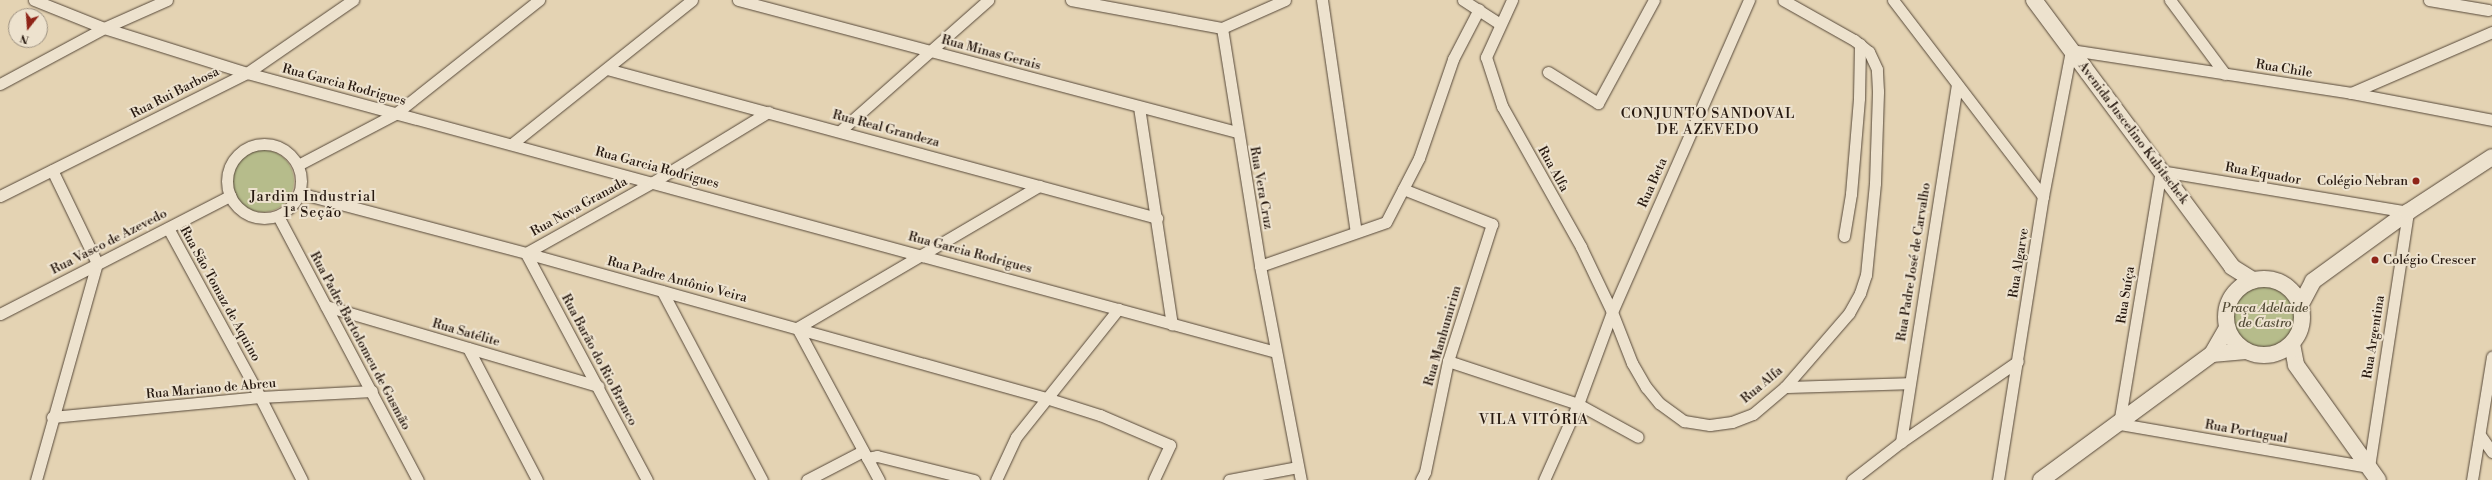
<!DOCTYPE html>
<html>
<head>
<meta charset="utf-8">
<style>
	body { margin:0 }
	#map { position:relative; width:2492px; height:480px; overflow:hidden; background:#e4d3b3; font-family:"Libre Bodoni",serif }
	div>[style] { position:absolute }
	.green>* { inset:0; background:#b6bc8b }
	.round { border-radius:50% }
	.roads { filter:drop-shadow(0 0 1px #564839) drop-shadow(0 0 1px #564839) }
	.street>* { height:11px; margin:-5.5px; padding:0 5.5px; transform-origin:5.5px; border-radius:5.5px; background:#ede2ce }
	.street>.ring { margin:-5.5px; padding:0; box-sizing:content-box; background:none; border:11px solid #ede2ce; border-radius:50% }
	.secondary>* { height:16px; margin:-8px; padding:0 8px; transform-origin:8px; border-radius:8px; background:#ede2ce }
	.secondary>.ring { margin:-8px; padding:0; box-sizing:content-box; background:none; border:16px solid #ede2ce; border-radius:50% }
	.dots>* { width:11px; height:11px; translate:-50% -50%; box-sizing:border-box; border:2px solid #ede2ce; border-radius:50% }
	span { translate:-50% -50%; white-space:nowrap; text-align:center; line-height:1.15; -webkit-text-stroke:4px #ede2ce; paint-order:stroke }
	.street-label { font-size:13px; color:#271910 }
	.poi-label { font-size:13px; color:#271910 }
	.right { translate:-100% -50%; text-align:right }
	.left { translate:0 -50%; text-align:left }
	.park-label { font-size:13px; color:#524a35; font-style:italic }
	.neighbourhood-label { font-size:14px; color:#271910; letter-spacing:1px }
	.north { position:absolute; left:8px; top:8px; width:40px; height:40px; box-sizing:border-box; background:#ede2ce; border:1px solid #9e9282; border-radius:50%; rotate:197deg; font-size:11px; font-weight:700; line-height:16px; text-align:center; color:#271910 }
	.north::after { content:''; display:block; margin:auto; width:14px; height:18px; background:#8f2418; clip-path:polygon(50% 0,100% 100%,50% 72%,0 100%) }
</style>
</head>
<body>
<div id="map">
	<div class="green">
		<div class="round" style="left:232px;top:150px;width:62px;height:62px"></div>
		<div class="round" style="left:2230px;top:282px;width:70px;height:70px"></div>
	</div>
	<div class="roads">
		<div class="street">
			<div style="left:34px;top:0;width:75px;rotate:21.8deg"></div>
			<div style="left:104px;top:28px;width:150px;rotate:17.5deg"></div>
			<div style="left:247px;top:73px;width:1066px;rotate:15.17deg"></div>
			<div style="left:738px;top:0;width:516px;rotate:14.82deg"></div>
			<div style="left:1071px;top:0;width:154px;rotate:10.5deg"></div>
			<div style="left:1222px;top:28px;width:69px;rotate:-24deg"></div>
			<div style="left:1322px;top:0;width:234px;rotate:81.7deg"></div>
			<div style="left:1463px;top:0;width:44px;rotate:33deg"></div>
			<div style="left:1512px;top:0;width:63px;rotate:114.5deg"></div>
			<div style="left:1486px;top:57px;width:52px;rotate:71.9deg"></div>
			<div style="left:1502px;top:106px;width:162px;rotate:60.7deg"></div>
			<div style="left:1581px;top:247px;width:72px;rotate:64.5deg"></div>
			<div style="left:1612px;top:312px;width:55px;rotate:68.6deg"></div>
			<div style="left:1632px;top:363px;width:28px;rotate:60deg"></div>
			<div style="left:1646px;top:387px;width:21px;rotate:51deg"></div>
			<div style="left:1659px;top:403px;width:31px;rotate:36deg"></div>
			<div style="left:1684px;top:421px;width:26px;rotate:9deg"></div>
			<div style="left:1710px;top:425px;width:22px;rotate:-8deg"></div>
			<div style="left:1732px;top:422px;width:22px;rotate:-21deg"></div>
			<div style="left:1753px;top:414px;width:42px;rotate:-40.2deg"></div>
			<div style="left:1785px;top:387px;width:98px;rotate:-49.1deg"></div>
			<div style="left:1849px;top:313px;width:23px;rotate:-61deg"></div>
			<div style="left:1860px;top:293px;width:19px;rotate:-72deg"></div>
			<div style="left:1866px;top:275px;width:92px;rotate:-84.4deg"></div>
			<div style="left:1875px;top:183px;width:92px;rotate:-88.1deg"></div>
			<div style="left:1878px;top:91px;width:22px;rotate:-93deg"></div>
			<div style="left:1877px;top:69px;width:19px;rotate:-115deg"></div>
			<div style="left:1869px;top:52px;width:19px;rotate:-141deg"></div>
			<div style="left:1854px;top:40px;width:81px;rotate:-150.6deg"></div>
			<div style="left:1893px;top:0;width:247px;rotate:52.6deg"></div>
			<div style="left:2170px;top:0;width:92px;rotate:53.4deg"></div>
			<div style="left:2429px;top:0;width:60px;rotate:9.6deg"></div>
			<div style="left:1222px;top:28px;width:241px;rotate:80.9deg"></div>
			<div style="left:1260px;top:266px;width:218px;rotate:79.2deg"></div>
			<div style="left:607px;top:69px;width:570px;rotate:15.16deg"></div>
			<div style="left:1548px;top:72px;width:59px;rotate:31.8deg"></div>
			<div style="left:1598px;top:103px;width:117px;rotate:-61.5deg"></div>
			<div style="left:0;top:84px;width:118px;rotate:-28.3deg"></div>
			<div style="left:104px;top:28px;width:69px;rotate:-24deg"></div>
			<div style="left:2351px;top:93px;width:154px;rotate:-23.4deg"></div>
			<div style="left:1139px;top:107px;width:220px;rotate:81.4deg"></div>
			<div style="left:840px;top:131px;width:198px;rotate:-41.5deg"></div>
			<div style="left:513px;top:143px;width:229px;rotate:-38.6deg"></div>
			<div class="ring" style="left:227px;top:144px;width:63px;height:63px"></div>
			<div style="left:298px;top:165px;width:110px;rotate:-27.7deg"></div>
			<div style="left:395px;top:114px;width:184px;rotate:-38.4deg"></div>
			<div style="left:2161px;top:171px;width:250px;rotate:9.4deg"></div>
			<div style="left:2408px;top:212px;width:258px;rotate:98.7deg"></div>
			<div style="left:2369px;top:467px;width:254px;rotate:-170.2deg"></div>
			<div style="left:2119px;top:424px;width:256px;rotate:-80.6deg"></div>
			<div style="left:1403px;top:189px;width:96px;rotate:21.5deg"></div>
			<div style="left:1492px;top:224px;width:144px;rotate:107.8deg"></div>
			<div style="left:1448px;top:361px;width:113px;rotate:101.7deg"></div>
			<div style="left:1425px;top:472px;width:9px;rotate:117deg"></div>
			<div style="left:299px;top:193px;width:235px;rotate:14.8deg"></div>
			<div style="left:526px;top:253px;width:540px;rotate:15.58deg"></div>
			<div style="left:1046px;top:398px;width:57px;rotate:17.5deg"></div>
			<div style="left:1100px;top:415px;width:76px;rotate:23.2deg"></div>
			<div style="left:1170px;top:445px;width:38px;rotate:115deg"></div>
			<div style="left:0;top:196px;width:276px;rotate:-26.5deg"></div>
			<div style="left:247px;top:73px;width:129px;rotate:-34.6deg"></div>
			<div style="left:278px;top:216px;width:299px;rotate:62.1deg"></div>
			<div style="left:168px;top:228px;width:192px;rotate:61.4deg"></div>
			<div style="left:260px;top:397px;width:93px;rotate:63.2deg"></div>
			<div style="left:1844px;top:236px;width:43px;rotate:-80.5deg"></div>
			<div style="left:1851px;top:194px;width:96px;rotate:-85.2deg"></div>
			<div style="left:1859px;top:98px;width:54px;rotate:-88.9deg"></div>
			<div style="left:1260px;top:266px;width:133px;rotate:-19.2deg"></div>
			<div style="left:1386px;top:222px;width:72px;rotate:-62.7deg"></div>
			<div style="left:1419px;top:158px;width:105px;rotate:-71deg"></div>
			<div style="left:1453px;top:59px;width:56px;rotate:-62.5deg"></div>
			<div style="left:662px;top:291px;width:214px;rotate:62.1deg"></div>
			<div style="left:326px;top:306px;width:284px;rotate:16.4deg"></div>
			<div style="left:0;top:314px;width:259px;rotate:-27.2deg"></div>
			<div style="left:468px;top:348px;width:149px;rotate:62.4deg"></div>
			<div style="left:1448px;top:361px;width:137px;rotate:18.3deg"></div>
			<div style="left:1578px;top:404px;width:68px;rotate:28.8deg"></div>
			<div style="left:1785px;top:387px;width:124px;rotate:-1.8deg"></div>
			<div style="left:52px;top:417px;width:209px;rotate:-5.5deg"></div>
			<div style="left:260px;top:397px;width:112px;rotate:-3.1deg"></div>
			<div style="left:2480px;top:435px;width:21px;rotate:55deg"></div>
			<div style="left:1901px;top:442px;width:361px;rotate:-81.1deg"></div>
			<div style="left:867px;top:458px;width:10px;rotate:-11deg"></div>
			<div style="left:877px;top:456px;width:100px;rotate:13.9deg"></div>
			<div style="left:36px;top:480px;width:225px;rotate:-74.3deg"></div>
			<div style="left:97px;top:263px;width:103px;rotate:-115.8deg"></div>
			<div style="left:647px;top:480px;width:257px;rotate:-118.1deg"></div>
			<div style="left:526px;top:253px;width:145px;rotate:-29.2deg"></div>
			<div style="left:653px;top:182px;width:135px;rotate:-31.3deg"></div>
			<div style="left:807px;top:480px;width:63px;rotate:-27.4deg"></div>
			<div style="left:879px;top:480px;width:173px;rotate:-118.3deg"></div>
			<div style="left:797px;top:328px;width:281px;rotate:-30.4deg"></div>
			<div style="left:996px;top:480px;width:47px;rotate:-65.1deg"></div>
			<div style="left:1016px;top:437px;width:164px;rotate:-51.4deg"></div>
			<div style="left:1229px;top:480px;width:70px;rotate:-10.7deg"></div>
			<div style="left:1544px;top:480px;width:83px;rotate:-65.9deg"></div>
			<div style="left:1578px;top:404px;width:98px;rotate:-69.7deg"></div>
			<div style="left:1612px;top:312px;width:341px;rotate:-66.3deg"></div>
			<div style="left:1852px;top:480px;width:62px;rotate:-37.8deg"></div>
			<div style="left:1901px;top:442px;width:142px;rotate:-34.7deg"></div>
			<div style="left:1998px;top:480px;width:288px;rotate:-81deg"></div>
			<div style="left:2043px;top:196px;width:149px;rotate:-79.1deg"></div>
			<div style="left:2071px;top:50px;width:283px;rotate:8.7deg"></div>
			<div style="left:2351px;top:93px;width:144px;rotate:10.8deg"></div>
			<div style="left:2472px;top:480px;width:125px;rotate:-80.8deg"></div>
		</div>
		<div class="secondary">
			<div style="left:2034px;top:0;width:332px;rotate:53.4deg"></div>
			<div style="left:2232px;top:267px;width:25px;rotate:32deg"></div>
			<div class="ring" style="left:2226px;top:279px;width:60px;height:60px"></div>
			<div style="left:2301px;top:304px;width:26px;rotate:-62deg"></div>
			<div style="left:2313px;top:281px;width:117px;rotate:-36deg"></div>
			<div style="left:2408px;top:212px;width:100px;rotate:-33.2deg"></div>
			<div style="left:2292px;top:344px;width:21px;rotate:79deg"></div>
			<div style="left:2296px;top:365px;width:141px;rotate:54.5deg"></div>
			<div style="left:2212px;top:354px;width:34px;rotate:-5deg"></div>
			<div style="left:2041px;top:480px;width:212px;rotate:-36.4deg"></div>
			<div style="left:2212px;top:354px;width:30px;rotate:-60deg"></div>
		</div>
	</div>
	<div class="dots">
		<div style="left:2416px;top:181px;background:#8f2418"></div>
		<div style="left:2375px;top:260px;background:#8f2418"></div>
	</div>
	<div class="street-label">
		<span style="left:991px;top:53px;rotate:15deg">Rua Minas Gerais</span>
		<span style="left:2284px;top:69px;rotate:9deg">Rua Chile</span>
		<span style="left:344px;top:85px;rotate:15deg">Rua Garcia Rodrigues</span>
		<span style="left:175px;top:93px;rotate:-27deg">Rua Rui Barbosa</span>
		<span style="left:886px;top:129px;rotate:15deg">Rua Real Grandeza</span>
		<span style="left:2133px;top:133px;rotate:53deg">Avenida Juscelino Kubitschek</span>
		<span style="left:657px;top:168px;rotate:15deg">Rua Garcia Rodrigues</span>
		<span style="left:1553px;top:169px;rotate:61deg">Rua Alfa</span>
		<span style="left:2263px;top:174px;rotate:10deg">Rua Equador</span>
		<span style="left:1653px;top:183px;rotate:-66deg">Rua Beta</span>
		<span style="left:1261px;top:188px;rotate:80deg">Rua Vera Cruz</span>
		<span style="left:579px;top:207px;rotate:-29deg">Rua Nova Granada</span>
		<span style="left:109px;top:242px;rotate:-27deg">Rua Vasco de Azevedo</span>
		<span style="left:970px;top:253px;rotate:15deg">Rua Garcia Rodrigues</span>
		<span style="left:1914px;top:262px;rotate:-81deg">Rua Padre José de Carvalho</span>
		<span style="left:2019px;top:263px;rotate:-81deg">Rua Algarve</span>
		<span style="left:677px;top:280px;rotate:15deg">Rua Padre Antônio Veira</span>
		<span style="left:220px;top:294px;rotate:61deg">Rua São Tomaz de Aquino</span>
		<span style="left:2126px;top:295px;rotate:-81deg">Rua Suíça</span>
		<span style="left:466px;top:333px;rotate:16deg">Rua Satélite</span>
		<span style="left:1443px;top:336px;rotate:-74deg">Rua Manhumirim</span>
		<span style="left:2374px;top:337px;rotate:-81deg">Rua Argentina</span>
		<span style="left:360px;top:341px;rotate:62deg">Rua Padre Bartolomeu de Gusmão</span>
		<span style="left:599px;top:360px;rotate:62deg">Rua Barão do Rio Branco</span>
		<span style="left:1762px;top:385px;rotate:-40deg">Rua Alfa</span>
		<span style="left:211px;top:389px;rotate:-5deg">Rua Mariano de Abreu</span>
		<span style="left:2246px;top:432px;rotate:10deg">Rua Portugual</span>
	</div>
	<div class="poi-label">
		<span class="right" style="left:2408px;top:181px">Colégio Nebran</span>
		<span class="left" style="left:2383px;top:260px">Colégio Crescer</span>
	</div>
	<div class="park-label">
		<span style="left:2265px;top:316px">Praça Adelaide<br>de Castro</span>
	</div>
	<div class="neighbourhood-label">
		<span style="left:1708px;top:122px">CONJUNTO SANDOVAL<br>DE AZEVEDO</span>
		<span style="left:313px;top:205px">Jardim Industrial<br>1ª Seção</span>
		<span style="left:1534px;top:420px">VILA VITÓRIA</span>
	</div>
	<div class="north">N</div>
</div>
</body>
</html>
